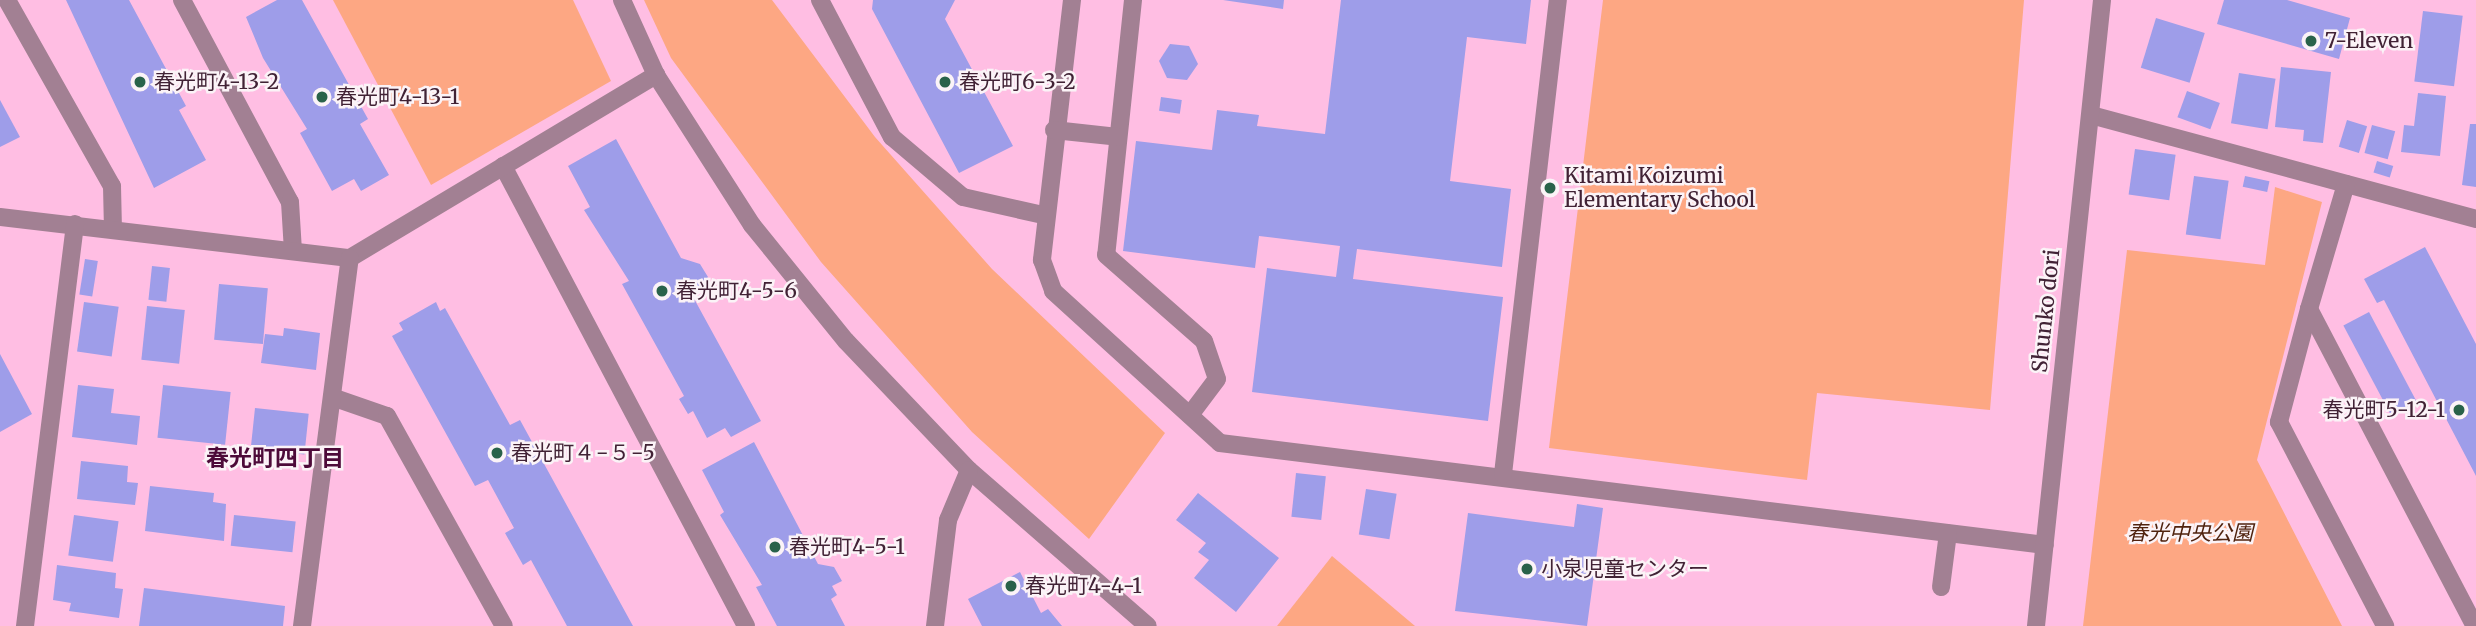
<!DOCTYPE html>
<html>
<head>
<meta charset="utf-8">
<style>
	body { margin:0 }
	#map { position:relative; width:2476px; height:626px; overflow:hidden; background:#ffbee3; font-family:Merriweather,"Noto Sans JP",serif }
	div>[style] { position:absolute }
	.green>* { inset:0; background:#fda783 }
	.building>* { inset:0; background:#9e9de9; transform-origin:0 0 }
	.minor>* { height:18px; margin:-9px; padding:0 9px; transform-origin:9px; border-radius:9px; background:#a28093 }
	.dots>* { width:19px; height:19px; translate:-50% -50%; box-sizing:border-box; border:4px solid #fbf3f7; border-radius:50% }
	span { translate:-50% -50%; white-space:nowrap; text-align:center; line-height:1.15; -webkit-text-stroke:5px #fbf3f7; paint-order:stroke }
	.poi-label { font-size:21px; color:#412235 }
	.left { translate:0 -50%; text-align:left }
	.right { translate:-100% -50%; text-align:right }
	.street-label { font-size:21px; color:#412235 }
	.park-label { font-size:21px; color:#4f220e; font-style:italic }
	.neighbourhood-label { font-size:23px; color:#4d0a39; font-weight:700 }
</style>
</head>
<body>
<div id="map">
	<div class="green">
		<div style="clip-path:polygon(333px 0,573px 0,611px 81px,431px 185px)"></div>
		<div style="clip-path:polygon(644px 0,772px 0,875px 137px,992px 269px,1165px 433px,1089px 539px,972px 432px,821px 262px,671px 58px)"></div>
		<div style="clip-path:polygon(1603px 0,2024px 0,1990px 410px,1817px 393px,1807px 480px,1549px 448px)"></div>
		<div style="clip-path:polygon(2275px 187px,2322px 202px,2257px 460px,2342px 626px,2083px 626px,2127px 250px,2265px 265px)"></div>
		<div style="clip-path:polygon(1332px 556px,1415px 626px,1277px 626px)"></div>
	</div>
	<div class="building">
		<div style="clip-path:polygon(66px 0,129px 0,186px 106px,179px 110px,206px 160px,154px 188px)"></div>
		<div style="clip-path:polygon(277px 0,302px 0,368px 119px,360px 124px,389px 175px,361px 191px,354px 179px,332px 191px,300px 133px,307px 129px,263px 58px,246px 17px)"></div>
		<div style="clip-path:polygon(873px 0,955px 0,945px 19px,1013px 146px,959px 173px,872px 9px)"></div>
		<div style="clip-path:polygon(1223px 0,1284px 0,1283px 9px)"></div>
		<div style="clip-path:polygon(1341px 0,1531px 0,1526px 44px,1467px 37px,1450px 181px,1511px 189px,1502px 267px,1357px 249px,1353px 279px,1503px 297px,1488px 421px,1252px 392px,1267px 268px,1336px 277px,1340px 246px,1259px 236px,1255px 268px,1123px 251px,1136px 141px,1212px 150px,1217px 110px,1259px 115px,1257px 126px,1325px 134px)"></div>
		<div style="clip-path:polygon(2224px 0,2287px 0,2350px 18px,2339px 59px,2217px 24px)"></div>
		<div style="left:2423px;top:11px;width:40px;height:71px;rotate:7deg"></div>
		<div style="left:2156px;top:18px;width:51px;height:52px;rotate:17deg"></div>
		<div style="clip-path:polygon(1170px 44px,1189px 46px,1198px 64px,1187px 80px,1167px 78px,1159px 61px)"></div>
		<div style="clip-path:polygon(2281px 67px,2331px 72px,2323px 143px,2303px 141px,2304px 130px,2275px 127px)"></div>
		<div style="left:2239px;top:73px;width:37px;height:51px;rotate:9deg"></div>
		<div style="left:2187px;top:91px;width:35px;height:28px;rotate:20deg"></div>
		<div style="clip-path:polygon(2418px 93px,2446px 96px,2440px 156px,2401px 152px,2404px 125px,2414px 126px)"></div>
		<div style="left:1161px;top:97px;width:21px;height:14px;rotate:8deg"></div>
		<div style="clip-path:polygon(0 100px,20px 137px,0 147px)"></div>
		<div style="left:2347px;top:120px;width:21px;height:28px;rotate:17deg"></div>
		<div style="clip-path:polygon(2470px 124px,2476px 124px,2476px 187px,2462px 185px)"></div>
		<div style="left:2372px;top:125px;width:24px;height:29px;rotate:15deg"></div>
		<div style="clip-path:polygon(616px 139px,681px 258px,700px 264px,708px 277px,692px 295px,761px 421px,731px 437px,725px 428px,707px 438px,693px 411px,688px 414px,679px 399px,684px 396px,622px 284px,629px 281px,584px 210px,590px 207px,568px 166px)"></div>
		<div style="left:2135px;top:149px;width:41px;height:46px;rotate:8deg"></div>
		<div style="left:2377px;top:161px;width:17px;height:12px;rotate:17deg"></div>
		<div style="left:2194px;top:176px;width:35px;height:59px;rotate:8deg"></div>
		<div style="left:2245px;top:176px;width:25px;height:11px;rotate:12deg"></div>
		<div style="clip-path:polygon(2425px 247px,2476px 344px,2476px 476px,2384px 300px,2377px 303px,2364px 279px)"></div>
		<div style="left:85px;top:259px;width:13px;height:36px;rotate:9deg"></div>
		<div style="left:152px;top:266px;width:18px;height:34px;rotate:6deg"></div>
		<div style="left:219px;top:284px;width:49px;height:56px;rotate:5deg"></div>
		<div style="left:84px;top:302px;width:35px;height:50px;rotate:8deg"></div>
		<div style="clip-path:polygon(436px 302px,440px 311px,445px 308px,510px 425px,520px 420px,633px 626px,567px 626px,531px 560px,523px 565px,505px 533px,514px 528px,488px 480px,475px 486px,392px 336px,403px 330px,399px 323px)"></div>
		<div style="left:147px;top:306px;width:38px;height:54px;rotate:6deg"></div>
		<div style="left:2369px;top:312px;width:102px;height:29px;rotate:62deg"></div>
		<div style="clip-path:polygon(284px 328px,320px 333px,316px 370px,261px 363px,265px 334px,283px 336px)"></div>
		<div style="clip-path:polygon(0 354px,32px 414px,0 432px)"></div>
		<div style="clip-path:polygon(78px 385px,114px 389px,111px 413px,140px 416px,137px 445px,72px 437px)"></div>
		<div style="left:163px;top:385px;width:68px;height:53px;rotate:6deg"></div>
		<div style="left:255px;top:408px;width:54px;height:41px;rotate:6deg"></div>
		<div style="clip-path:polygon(754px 442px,818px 564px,834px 567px,842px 581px,832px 586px,837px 595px,831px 599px,845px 626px,777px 626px,756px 587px,762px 585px,720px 515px,724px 512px,702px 470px)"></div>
		<div style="clip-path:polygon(81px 461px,128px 466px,127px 482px,138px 483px,135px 505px,77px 499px)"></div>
		<div style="left:1296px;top:473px;width:30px;height:44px;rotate:6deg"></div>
		<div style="clip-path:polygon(150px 486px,214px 493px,213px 502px,226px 504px,224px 541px,145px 531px)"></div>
		<div style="left:1366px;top:489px;width:31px;height:46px;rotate:9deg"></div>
		<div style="clip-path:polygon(1198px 493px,1279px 558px,1236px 612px,1194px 578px,1209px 560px,1198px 552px,1206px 543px,1176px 520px)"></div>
		<div style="clip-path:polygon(1577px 504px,1603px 508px,1587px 626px,1455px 611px,1468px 513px,1574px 527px)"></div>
		<div style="left:74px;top:515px;width:45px;height:41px;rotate:8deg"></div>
		<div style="left:234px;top:515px;width:62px;height:31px;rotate:6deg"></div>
		<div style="clip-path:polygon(57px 565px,116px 573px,115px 588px,123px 589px,119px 618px,69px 611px,71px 603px,53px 600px)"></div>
		<div style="clip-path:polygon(1020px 572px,1041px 613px,1048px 609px,1062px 626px,982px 626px,968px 599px)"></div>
		<div style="clip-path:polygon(144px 588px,285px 606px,283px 626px,139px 626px)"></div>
	</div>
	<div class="minor">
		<div style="left:7px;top:0;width:214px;rotate:60.6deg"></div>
		<div style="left:112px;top:186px;width:43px;rotate:88.7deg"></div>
		<div style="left:182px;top:0;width:229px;rotate:61.9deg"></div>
		<div style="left:290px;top:202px;width:49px;rotate:86.5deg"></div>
		<div style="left:622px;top:0;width:82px;rotate:65.6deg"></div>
		<div style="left:656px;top:75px;width:178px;rotate:57.4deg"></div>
		<div style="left:752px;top:225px;width:149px;rotate:51deg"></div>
		<div style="left:846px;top:341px;width:178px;rotate:46.4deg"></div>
		<div style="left:969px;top:470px;width:237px;rotate:41.1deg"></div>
		<div style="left:820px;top:0;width:155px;rotate:62.3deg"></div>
		<div style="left:892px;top:137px;width:93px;rotate:40.2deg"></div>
		<div style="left:963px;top:197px;width:82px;rotate:12.7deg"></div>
		<div style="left:1072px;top:0;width:262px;rotate:96.6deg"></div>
		<div style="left:1042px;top:260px;width:33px;rotate:70deg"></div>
		<div style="left:1053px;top:291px;width:226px;rotate:42.3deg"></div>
		<div style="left:1220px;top:443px;width:831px;rotate:7.05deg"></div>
		<div style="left:1133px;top:0;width:256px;rotate:96deg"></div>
		<div style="left:1106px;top:255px;width:130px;rotate:41.3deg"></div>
		<div style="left:1204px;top:341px;width:40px;rotate:71.1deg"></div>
		<div style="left:1217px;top:379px;width:45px;rotate:126.9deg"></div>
		<div style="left:2091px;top:115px;width:399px;rotate:15.1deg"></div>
		<div style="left:1054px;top:130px;width:64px;rotate:6.2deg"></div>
		<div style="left:503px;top:166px;width:520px;rotate:62.15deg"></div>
		<div style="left:2346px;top:184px;width:130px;rotate:106.5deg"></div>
		<div style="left:2309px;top:309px;width:358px;rotate:62.4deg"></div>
		<div style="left:0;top:217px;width:352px;rotate:6.7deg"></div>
		<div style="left:350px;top:258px;width:357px;rotate:-30.9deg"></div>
		<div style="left:2309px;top:309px;width:117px;rotate:104.9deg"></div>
		<div style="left:2279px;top:422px;width:230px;rotate:62.5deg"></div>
		<div style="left:332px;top:397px;width:58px;rotate:19.1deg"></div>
		<div style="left:387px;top:416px;width:240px;rotate:60.9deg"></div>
		<div style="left:1503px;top:474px;width:477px;rotate:-83.4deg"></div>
		<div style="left:1941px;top:587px;width:54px;rotate:-82.6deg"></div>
		<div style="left:25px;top:626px;width:405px;rotate:-82.9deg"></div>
		<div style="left:302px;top:626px;width:371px;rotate:-82.6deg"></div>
		<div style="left:935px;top:626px;width:107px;rotate:-83deg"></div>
		<div style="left:948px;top:520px;width:54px;rotate:-67.2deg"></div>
		<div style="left:2036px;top:626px;width:629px;rotate:-83.98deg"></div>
	</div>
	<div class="dots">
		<div style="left:2311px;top:41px;background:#29624a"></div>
		<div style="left:140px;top:82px;background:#29624a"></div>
		<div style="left:945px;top:82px;background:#29624a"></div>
		<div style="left:322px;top:97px;background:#29624a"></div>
		<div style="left:1550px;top:188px;background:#29624a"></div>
		<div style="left:662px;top:291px;background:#29624a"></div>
		<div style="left:2459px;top:410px;background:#29624a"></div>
		<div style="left:497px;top:453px;background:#29624a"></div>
		<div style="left:775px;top:547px;background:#29624a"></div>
		<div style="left:1527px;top:569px;background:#29624a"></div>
		<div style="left:1011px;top:586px;background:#29624a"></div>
	</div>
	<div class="poi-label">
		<span class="left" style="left:2325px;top:41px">7-Eleven</span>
		<span class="left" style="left:154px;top:82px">春光町4-13-2</span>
		<span class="left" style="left:959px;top:82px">春光町6-3-2</span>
		<span class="left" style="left:336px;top:97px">春光町4-13-1</span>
		<span class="left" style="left:1564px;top:188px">Kitami Koizumi<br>Elementary School</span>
		<span class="left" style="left:676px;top:291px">春光町4-5-6</span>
		<span class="right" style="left:2445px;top:410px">春光町5-12-1</span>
		<span class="left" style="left:511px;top:453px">春光町４−５−5</span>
		<span class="left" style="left:789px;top:547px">春光町4-5-1</span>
		<span class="left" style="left:1541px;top:569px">小泉児童センター</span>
		<span class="left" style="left:1025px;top:586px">春光町4-4-1</span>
	</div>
	<div class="street-label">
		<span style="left:2046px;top:311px;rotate:-84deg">Shunko dori</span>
	</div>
	<div class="park-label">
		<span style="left:2190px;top:533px">春光中央公園</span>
	</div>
	<div class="neighbourhood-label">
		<span style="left:275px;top:458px">春光町四丁目</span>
	</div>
</div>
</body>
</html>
